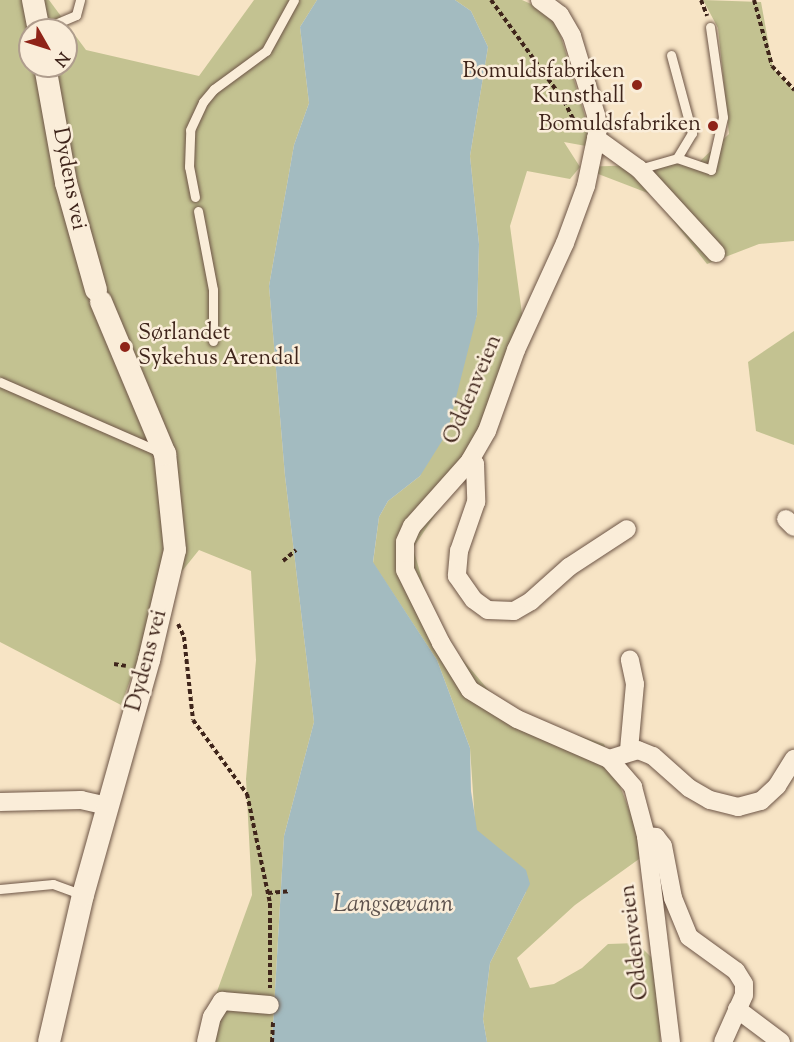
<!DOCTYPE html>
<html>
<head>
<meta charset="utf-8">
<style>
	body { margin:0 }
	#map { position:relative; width:794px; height:1042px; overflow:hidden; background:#f7e4c5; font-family:"Sorts Mill Goudy",serif }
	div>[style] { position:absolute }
	.green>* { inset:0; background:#c3c291 }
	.water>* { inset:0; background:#a3bbc0 }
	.path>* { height:4px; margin-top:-2px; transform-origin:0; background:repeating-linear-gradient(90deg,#3f251b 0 4.5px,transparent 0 7.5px) }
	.roads { filter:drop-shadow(0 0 2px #6d5546) drop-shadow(0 0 2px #6d5546) }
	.service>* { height:9px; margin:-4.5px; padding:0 4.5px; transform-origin:4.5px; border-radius:4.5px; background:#faedd9 }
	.minor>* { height:18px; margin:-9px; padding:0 9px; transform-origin:9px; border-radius:9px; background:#faedd9 }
	.tertiary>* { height:22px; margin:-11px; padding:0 11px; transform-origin:11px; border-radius:11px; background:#faedd9 }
	.dots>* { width:16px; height:16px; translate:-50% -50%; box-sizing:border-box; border:3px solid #faedd9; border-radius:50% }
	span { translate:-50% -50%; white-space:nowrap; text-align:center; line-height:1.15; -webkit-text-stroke:5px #faedd9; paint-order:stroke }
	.poi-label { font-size:22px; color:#3f251b }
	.right { translate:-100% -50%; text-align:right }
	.left { translate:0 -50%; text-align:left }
	.street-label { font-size:22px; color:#3f251b }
	.water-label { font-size:24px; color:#5d524d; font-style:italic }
	.north { position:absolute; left:18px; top:18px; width:60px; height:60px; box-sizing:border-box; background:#faedd9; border:2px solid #af9d8d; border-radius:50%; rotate:129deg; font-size:16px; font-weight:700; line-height:24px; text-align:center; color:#3f251b }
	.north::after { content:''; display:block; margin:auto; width:21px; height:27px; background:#8f2418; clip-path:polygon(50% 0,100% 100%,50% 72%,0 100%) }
</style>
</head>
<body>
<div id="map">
	<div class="green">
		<div style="clip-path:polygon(evenodd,0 0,49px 0,86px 50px,199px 76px,254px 0,317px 0,300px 27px,309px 103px,294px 145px,269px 286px,285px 476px,314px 722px,284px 836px,272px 1042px,207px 1042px,211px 1008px,252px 895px,246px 779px,256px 660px,251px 571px,199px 550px,162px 596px,121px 705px,0 642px,0 0,30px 30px,66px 30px,66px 66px,30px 66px,30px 30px)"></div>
		<div style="clip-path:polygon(455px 0,522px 0,540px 8px,558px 27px,589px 129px,586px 146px,564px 142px,580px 167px,698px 163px,729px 134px,718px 28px,703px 0,761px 2px,773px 68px,794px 91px,794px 241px,759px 244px,707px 264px,653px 195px,580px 167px,570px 179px,527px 171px,510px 226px,526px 343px,480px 448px,413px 548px,436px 628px,507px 712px,604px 744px,646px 854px,575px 905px,517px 958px,530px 988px,554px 984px,582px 968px,608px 944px,637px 943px,660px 966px,660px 1042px,487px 1042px,483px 1019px,490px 963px,526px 892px,477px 852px,470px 748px,437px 660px,373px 563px,379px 517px,388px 501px,420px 476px,477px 315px,479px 244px,470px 156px,488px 47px,471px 11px)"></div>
		<div style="clip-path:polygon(794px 331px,794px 445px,756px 431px,748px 362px)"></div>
	</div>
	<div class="water">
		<div style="clip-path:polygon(317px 0,455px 0,471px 11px,488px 47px,470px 156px,479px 244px,477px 315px,447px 433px,420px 476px,388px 501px,379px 517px,373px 562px,437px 660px,470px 748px,471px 791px,477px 830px,526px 870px,530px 884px,490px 963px,483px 1019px,487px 1042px,272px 1042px,284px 836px,314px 722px,285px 476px,269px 286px,294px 145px,309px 103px,300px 27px)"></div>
	</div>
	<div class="path">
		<div style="left:491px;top:0;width:125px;rotate:54.1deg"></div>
		<div style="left:564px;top:101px;width:30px;rotate:63deg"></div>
		<div style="left:701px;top:0;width:17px;rotate:69deg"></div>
		<div style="left:754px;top:0;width:68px;rotate:74.7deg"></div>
		<div style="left:772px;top:66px;width:33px;rotate:47deg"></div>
		<div style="left:283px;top:561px;width:17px;rotate:-40deg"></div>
		<div style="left:178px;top:624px;width:14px;rotate:65deg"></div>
		<div style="left:184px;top:637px;width:83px;rotate:83.8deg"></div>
		<div style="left:193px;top:720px;width:92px;rotate:53.9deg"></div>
		<div style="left:247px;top:794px;width:111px;rotate:78.1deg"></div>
		<div style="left:270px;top:903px;width:85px;rotate:90deg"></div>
		<div style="left:114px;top:664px;width:12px;rotate:9deg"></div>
		<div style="left:268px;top:893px;width:21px;rotate:-5deg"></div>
		<div style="left:272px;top:1042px;width:20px;rotate:-87deg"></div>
	</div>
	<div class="roads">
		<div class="service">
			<div style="left:41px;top:30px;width:38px;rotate:-23deg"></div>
			<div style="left:76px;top:15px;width:16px;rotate:-75deg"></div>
			<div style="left:671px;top:55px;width:81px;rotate:74.9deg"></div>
			<div style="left:692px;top:133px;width:29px;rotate:121deg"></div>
			<div style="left:639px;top:169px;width:40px;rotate:-16deg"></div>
			<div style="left:677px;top:158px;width:36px;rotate:19deg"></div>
			<div style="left:711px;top:170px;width:54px;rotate:-77.2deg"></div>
			<div style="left:723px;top:117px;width:91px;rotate:-98.2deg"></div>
			<div style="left:195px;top:197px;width:31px;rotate:-101deg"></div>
			<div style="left:189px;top:167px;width:37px;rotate:-88deg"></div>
			<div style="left:190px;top:130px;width:31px;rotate:-65deg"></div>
			<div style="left:203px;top:102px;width:17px;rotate:-50deg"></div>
			<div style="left:214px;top:89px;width:64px;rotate:-36.2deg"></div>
			<div style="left:266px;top:51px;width:58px;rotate:-61.2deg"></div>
			<div style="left:198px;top:211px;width:80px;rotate:79.2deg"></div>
			<div style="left:213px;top:290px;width:51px;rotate:90deg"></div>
			<div style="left:0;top:382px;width:175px;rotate:23.6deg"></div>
			<div style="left:0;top:889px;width:53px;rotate:-5.4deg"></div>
			<div style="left:53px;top:884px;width:32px;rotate:20deg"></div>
		</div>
		<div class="minor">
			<div style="left:540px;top:0;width:25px;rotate:37deg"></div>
			<div style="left:560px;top:15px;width:24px;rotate:60deg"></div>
			<div style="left:572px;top:36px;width:83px;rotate:73.1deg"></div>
			<div style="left:596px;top:115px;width:14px;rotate:82deg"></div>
			<div style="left:598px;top:129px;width:58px;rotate:101.9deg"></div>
			<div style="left:586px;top:186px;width:61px;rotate:110.2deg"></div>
			<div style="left:565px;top:243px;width:118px;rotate:114.6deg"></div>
			<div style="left:516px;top:350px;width:86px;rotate:109.7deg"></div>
			<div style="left:487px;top:431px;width:34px;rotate:120deg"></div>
			<div style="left:470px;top:461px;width:87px;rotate:131.7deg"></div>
			<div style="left:412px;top:526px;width:17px;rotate:114deg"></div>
			<div style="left:405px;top:542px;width:28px;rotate:90deg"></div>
			<div style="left:405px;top:570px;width:81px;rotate:63.7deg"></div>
			<div style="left:441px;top:643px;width:55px;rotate:58.3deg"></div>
			<div style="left:470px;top:690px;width:55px;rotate:31.7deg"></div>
			<div style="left:517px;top:719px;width:100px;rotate:23.5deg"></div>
			<div style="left:609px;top:759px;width:37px;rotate:49deg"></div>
			<div style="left:633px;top:787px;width:51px;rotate:75.1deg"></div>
			<div style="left:646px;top:836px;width:208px;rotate:83.1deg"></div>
			<div style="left:596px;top:138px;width:53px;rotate:35.8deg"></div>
			<div style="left:639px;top:169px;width:114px;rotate:47.5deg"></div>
			<div style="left:470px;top:461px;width:6px;rotate:31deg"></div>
			<div style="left:475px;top:464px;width:38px;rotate:88deg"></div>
			<div style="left:476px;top:502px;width:52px;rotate:109.1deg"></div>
			<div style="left:459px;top:551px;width:25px;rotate:95deg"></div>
			<div style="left:457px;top:576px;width:29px;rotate:55deg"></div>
			<div style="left:474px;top:600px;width:17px;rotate:36deg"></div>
			<div style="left:488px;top:610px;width:26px;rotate:2deg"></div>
			<div style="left:514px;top:611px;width:20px;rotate:-30deg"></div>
			<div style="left:531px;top:601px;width:51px;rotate:-41.8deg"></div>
			<div style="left:569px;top:567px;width:69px;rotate:-33.2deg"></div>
			<div style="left:786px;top:519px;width:11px;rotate:45deg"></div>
			<div style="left:629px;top:750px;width:66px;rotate:-84.8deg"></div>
			<div style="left:635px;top:684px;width:25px;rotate:-102deg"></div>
			<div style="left:609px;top:759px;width:30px;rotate:-17deg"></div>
			<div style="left:638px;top:750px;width:16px;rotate:22deg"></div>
			<div style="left:653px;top:756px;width:48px;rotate:41.6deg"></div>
			<div style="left:689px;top:788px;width:24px;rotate:30deg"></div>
			<div style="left:710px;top:800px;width:29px;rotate:14deg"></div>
			<div style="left:738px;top:807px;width:24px;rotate:-15deg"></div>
			<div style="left:761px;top:801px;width:22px;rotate:-43deg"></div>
			<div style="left:777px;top:786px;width:32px;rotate:-58deg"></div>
			<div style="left:0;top:802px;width:81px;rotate:-1.4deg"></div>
			<div style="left:81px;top:800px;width:27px;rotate:13deg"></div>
			<div style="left:646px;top:836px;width:10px;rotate:6deg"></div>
			<div style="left:656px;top:837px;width:11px;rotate:52deg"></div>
			<div style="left:663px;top:846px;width:53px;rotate:79.1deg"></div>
			<div style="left:673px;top:898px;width:42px;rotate:67.7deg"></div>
			<div style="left:689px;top:937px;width:58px;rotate:35.9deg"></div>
			<div style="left:736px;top:971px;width:15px;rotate:58deg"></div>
			<div style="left:744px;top:984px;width:11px;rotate:90deg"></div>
			<div style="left:744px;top:995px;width:51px;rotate:114.1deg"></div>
			<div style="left:737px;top:1009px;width:55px;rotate:36.9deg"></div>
			<div style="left:206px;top:1042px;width:26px;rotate:-77deg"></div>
			<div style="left:212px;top:1017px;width:19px;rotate:-58deg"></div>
			<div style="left:222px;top:1001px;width:48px;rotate:4.8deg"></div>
		</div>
		<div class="tertiary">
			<div style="left:33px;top:0;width:31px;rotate:79deg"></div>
			<div style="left:45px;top:66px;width:119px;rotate:79.8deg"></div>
			<div style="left:66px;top:183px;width:111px;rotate:74.3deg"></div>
			<div style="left:49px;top:1042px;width:151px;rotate:-77deg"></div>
			<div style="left:83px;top:895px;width:244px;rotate:-74.3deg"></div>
			<div style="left:149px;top:660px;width:113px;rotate:-76.7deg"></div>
			<div style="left:175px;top:550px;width:97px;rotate:-95.9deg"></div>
			<div style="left:165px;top:454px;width:165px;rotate:-112.8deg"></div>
		</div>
	</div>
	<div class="dots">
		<div style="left:637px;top:85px;background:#8f2418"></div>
		<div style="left:713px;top:126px;background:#8f2418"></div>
		<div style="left:125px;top:347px;background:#8f2418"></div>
	</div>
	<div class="poi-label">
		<span class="right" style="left:625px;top:85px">Bomuldsfabriken<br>Kunsthall</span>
		<span class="right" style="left:701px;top:126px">Bomuldsfabriken</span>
		<span class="left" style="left:138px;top:347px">Sørlandet<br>Sykehus Arendal</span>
	</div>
	<div class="street-label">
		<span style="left:68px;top:179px;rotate:79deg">Dydens vei</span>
		<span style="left:474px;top:390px;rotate:-67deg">Oddenveien</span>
		<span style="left:148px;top:661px;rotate:-75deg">Dydens vei</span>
		<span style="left:636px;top:942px;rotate:-97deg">Oddenveien</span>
	</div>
	<div class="water-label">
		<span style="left:393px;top:906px">Langsævann</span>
	</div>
	<div class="north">N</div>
</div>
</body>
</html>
